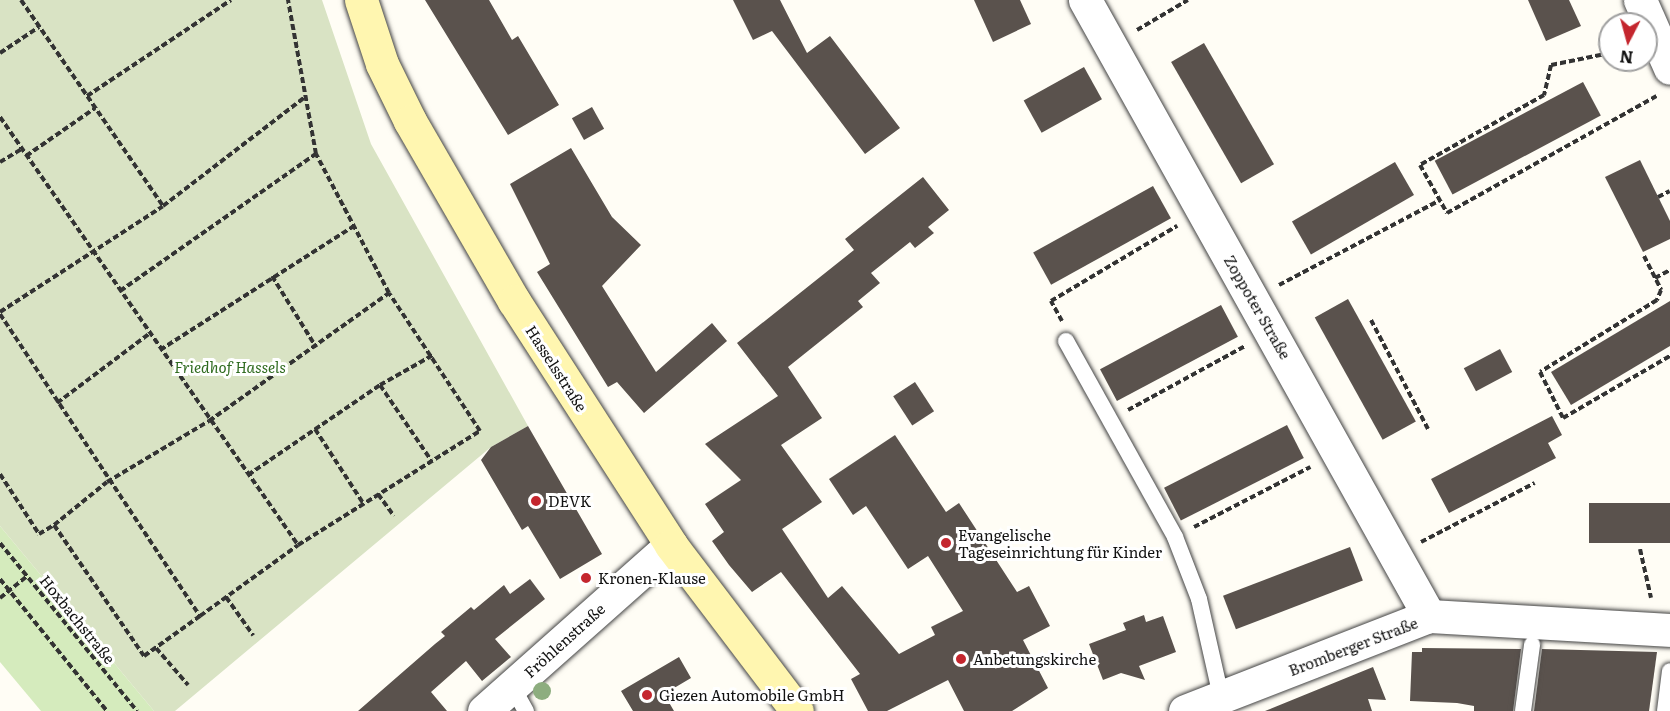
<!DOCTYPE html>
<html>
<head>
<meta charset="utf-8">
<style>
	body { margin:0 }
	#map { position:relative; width:1670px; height:711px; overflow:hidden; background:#fffdf5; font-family:Literata,serif }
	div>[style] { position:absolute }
	.green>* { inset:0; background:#d5ebbd }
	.cemetery>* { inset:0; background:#d9e3c4 }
	.building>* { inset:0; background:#5a524d; transform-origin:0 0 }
	.path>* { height:4px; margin-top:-2px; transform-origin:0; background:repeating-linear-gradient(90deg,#333 0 6px,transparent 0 9px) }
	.roads { filter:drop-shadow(0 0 2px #444) drop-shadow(0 0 2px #444) }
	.lane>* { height:16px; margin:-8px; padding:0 8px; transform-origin:8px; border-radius:8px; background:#fff }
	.street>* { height:33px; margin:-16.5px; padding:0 16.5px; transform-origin:16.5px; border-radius:16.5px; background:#fff }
	.secondary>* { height:33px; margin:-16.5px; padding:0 16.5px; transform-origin:16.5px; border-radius:16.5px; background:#fff6b0 }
	.trees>* { width:18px; height:18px; margin:-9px; border-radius:50%; background:#8dad7f }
	.dots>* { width:16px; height:16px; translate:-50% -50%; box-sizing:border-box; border:3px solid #fff; border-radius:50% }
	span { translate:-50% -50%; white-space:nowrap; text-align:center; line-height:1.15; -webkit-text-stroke:6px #fff; paint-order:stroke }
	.street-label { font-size:15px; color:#111 }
	.park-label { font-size:15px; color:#2f6b1f; font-style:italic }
	.poi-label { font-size:15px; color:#111 }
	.left { translate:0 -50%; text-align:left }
	.north { position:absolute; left:1598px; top:12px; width:60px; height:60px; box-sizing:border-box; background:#fff; border:2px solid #a0a0a0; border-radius:50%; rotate:186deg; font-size:16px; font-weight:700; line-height:24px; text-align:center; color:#111 }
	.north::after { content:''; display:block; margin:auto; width:21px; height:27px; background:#c4262e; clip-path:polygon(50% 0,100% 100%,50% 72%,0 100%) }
</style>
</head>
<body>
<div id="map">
	<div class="green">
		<div style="clip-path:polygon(0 526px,154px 711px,41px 711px,0 662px)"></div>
	</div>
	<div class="cemetery">
		<div style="clip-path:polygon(0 0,322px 0,371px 144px,528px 426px,491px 447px,175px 711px,154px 711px,0 526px)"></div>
	</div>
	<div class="building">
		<div style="clip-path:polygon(425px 0,489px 0,512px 40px,518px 36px,559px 105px,508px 135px)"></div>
		<div style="clip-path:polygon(733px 0,780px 0,807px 53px,830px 36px,900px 128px,865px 154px,772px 31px,753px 40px)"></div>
		<div style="clip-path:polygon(974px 0,1020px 0,1031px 24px,993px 42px)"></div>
		<div style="clip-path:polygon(1528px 0,1569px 0,1581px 26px,1546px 41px)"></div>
		<div style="left:1204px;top:43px;width:140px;height:38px;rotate:60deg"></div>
		<div style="left:1084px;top:67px;width:37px;height:69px;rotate:61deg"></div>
		<div style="left:1583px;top:82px;width:38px;height:168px;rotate:62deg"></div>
		<div style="left:592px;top:107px;width:25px;height:23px;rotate:61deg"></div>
		<div style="clip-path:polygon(571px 148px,612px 217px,641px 245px,602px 286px,656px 372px,712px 323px,727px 341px,644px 413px,617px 382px,608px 387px,537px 272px,550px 264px,510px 184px)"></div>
		<div style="clip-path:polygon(1640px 160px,1670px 221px,1670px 239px,1643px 252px,1605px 177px)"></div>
		<div style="left:1395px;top:162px;width:38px;height:119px;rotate:60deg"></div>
		<div style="clip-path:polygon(923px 177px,949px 210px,928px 227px,934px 233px,915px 248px,910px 242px,871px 273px,880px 283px,858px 301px,863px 307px,788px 367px,822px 418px,781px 445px,822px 502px,782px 529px,828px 598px,842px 586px,899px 654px,935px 635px,931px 627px,963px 611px,928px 556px,908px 569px,866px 506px,853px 515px,829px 479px,895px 435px,946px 512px,959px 503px,1017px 592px,1029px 586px,1050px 626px,1023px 640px,1048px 688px,1012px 711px,964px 711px,948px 680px,887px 711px,868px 711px,851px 679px,860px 674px,781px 572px,752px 592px,729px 565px,712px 541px,724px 532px,705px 504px,741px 480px,705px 444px,778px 396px,737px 343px,854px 250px,845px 239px)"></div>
		<div style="left:1153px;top:186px;width:37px;height:137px;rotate:61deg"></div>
		<div style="left:1348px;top:299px;width:140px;height:38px;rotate:61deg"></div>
		<div style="clip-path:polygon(1670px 301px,1670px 346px,1571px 405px,1551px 372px)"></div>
		<div style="left:1221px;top:305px;width:36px;height:137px;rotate:62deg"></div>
		<div style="left:1500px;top:349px;width:26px;height:41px;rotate:62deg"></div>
		<div style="left:915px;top:382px;width:35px;height:26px;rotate:57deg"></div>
		<div style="clip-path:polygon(1552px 416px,1562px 435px,1548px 443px,1556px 458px,1449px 513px,1431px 479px)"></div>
		<div style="left:1287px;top:425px;width:37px;height:138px;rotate:63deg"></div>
		<div style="clip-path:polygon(528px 426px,602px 554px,560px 579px,528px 526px,522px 530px,481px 460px,491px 447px)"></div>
		<div style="left:1670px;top:503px;width:40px;height:81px;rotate:90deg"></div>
		<div style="left:1350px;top:547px;width:36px;height:136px;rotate:69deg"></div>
		<div style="clip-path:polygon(530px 579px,545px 599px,495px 639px,511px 657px,482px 681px,466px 661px,431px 692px,447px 711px,358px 711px,435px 644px,445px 636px,441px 632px,471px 607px,474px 610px,504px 585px,510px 594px)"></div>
		<div style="clip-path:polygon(1144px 615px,1146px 622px,1163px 616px,1176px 652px,1139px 666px,1145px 680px,1121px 673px,1103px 680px,1089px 644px,1126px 630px,1123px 623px)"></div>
		<div style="clip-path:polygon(1422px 648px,1521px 649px,1513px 711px,1474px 711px,1474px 706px,1457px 703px,1410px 701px,1412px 652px,1422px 652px)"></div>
		<div style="clip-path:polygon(1542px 649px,1657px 652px,1649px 711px,1534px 711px)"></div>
		<div style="clip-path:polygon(679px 657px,691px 678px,664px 694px,674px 711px,633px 711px,621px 691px)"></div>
		<div style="clip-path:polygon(1373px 667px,1386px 700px,1368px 699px,1372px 711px,1265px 711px)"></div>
	</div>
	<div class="path">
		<div style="left:21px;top:0;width:250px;rotate:55.4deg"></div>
		<div style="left:1137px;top:30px;width:59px;rotate:-30.5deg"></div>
		<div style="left:0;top:53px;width:47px;rotate:-33.7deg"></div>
		<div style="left:1610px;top:53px;width:60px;rotate:168.5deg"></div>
		<div style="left:1551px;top:65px;width:31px;rotate:103deg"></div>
		<div style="left:1544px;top:95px;width:142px;rotate:150.6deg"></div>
		<div style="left:1420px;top:165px;width:55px;rotate:60.6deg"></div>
		<div style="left:1447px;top:213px;width:240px;rotate:-29.2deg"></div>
		<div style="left:87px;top:96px;width:173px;rotate:-33.7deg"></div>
		<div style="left:0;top:117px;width:522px;rotate:55.15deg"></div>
		<div style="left:26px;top:156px;width:84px;rotate:-34.8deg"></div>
		<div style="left:0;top:162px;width:26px;rotate:-31deg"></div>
		<div style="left:1658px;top:197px;width:13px;rotate:-27deg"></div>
		<div style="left:1644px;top:256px;width:38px;rotate:63deg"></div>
		<div style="left:1661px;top:290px;width:11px;rotate:112deg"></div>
		<div style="left:1657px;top:300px;width:137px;rotate:148.4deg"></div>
		<div style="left:1540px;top:372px;width:51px;rotate:63.4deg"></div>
		<div style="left:1563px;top:418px;width:124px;rotate:-30.1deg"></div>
		<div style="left:272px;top:276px;width:84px;rotate:58.2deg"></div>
		<div style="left:1655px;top:278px;width:17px;rotate:-28deg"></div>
		<div style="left:1279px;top:285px;width:182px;rotate:-27.8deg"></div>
		<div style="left:120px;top:291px;width:239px;rotate:-35deg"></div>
		<div style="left:0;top:312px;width:194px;rotate:-33deg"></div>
		<div style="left:163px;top:206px;width:178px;rotate:-37.5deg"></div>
		<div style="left:0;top:314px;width:362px;rotate:56.5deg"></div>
		<div style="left:200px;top:616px;width:121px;rotate:-35.9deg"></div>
		<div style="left:298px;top:545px;width:215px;rotate:-32.1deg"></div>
		<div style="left:480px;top:431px;width:165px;rotate:-123.4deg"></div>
		<div style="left:389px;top:293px;width:157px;rotate:-117.7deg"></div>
		<div style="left:316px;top:154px;width:157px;rotate:-100.3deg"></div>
		<div style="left:1371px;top:320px;width:123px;rotate:62.4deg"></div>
		<div style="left:1062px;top:321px;width:23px;rotate:-119deg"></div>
		<div style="left:1051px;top:301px;width:147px;rotate:-30.8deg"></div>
		<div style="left:160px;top:350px;width:230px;rotate:-32.6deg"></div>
		<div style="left:380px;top:385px;width:91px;rotate:55.8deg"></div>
		<div style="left:57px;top:403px;width:115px;rotate:-36.9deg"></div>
		<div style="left:1128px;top:410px;width:133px;rotate:-28.7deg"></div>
		<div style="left:315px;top:429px;width:88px;rotate:57deg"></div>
		<div style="left:0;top:474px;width:72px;rotate:57deg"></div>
		<div style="left:39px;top:534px;width:17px;rotate:-31deg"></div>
		<div style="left:54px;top:525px;width:159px;rotate:55.5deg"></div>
		<div style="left:144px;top:656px;width:69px;rotate:-35.5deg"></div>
		<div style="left:248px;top:475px;width:160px;rotate:-34.3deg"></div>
		<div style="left:380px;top:385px;width:61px;rotate:-29.5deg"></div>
		<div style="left:378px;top:494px;width:27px;rotate:54deg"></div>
		<div style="left:54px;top:525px;width:68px;rotate:-39.1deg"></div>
		<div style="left:107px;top:482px;width:119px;rotate:-30.9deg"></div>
		<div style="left:209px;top:421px;width:221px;rotate:-35.4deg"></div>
		<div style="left:1194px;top:527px;width:131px;rotate:-27.3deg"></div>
		<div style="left:1421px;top:542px;width:128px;rotate:-27.4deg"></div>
		<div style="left:0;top:543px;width:217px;rotate:50.8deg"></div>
		<div style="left:1640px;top:549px;width:50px;rotate:77.3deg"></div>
		<div style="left:0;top:579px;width:170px;rotate:51deg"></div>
		<div style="left:226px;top:597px;width:47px;rotate:54.6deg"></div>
		<div style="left:0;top:598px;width:35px;rotate:-39deg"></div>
		<div style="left:156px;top:648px;width:49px;rotate:49.1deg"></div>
	</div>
	<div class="roads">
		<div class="lane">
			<div style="left:1066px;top:341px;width:224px;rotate:60.9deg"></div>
			<div style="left:1175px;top:537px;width:66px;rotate:68.8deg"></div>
			<div style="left:1199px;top:599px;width:100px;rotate:77.3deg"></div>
			<div style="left:512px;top:686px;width:29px;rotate:61deg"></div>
			<div style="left:1523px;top:711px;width:67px;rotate:-82.2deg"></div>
			<div style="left:1665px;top:711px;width:40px;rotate:-82.9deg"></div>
		</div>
		<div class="street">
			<div style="left:1085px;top:0;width:706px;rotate:60.82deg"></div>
			<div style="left:1640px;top:0;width:74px;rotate:66.2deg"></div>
			<div style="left:484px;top:711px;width:250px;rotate:-41.6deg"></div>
			<div style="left:1185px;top:711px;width:262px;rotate:-21.3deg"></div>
			<div style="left:1429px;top:616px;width:241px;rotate:3.3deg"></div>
		</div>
		<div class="secondary">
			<div style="left:361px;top:0;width:67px;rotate:71.8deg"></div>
			<div style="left:382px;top:64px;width:64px;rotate:63.8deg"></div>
			<div style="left:410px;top:121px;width:208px;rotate:60deg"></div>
			<div style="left:514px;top:301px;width:290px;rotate:57.2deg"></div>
			<div style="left:671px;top:545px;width:208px;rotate:52.8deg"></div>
		</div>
	</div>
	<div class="trees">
		<div style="left:542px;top:691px"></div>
	</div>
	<div class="dots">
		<div style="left:536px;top:501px;background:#c4262e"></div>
		<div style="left:946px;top:543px;background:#c4262e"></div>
		<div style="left:586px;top:578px;background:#c4262e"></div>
		<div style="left:961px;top:659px;background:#c4262e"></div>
		<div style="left:647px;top:695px;background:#c4262e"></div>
	</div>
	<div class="street-label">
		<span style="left:1258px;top:307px;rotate:60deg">Zoppoter Straße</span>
		<span style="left:557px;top:368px;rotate:57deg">Hasselsstraße</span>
		<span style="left:78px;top:619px;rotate:51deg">Hoxbachstraße</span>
		<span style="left:564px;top:640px;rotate:-42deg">Fröhlenstraße</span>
		<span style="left:1353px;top:646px;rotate:-21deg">Bromberger Straße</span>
	</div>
	<div class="park-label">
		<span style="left:230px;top:367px">Friedhof Hassels</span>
	</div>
	<div class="poi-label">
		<span class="left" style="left:548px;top:501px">DEVK</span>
		<span class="left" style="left:958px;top:543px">Evangelische<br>Tageseinrichtung für Kinder</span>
		<span class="left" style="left:598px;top:578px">Kronen-Klause</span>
		<span class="left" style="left:973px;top:659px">Anbetungskirche</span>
		<span class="left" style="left:659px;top:695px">Giezen Automobile GmbH</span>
	</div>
	<div class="north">N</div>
</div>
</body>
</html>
